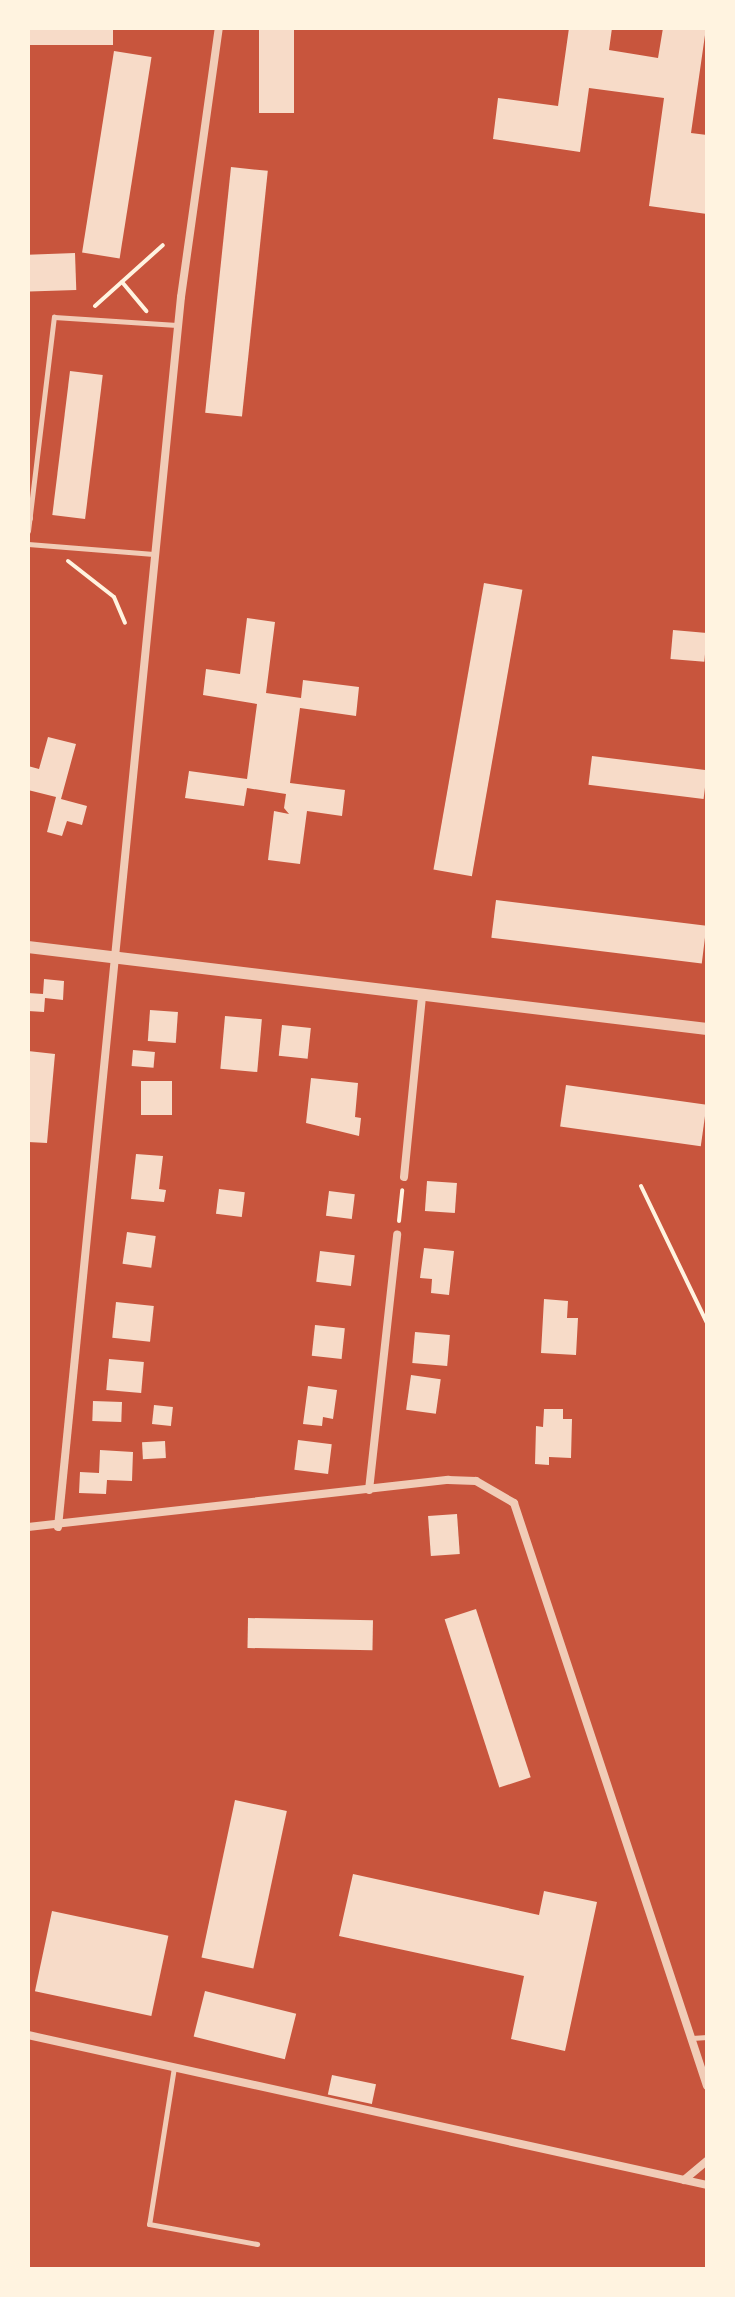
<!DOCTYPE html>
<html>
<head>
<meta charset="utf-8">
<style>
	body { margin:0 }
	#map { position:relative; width:735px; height:2297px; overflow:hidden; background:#c8553d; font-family:"Source Sans 3",sans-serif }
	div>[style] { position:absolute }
	.building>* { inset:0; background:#f7dbc8; transform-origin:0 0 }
	.path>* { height:4px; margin:-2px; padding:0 2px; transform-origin:2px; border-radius:2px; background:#fff3e0 }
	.service>* { height:5px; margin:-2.5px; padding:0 2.5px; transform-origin:2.5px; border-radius:2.5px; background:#f1ccb7 }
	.minor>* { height:8px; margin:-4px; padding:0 4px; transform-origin:4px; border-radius:4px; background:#f1ccb7 }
	.tertiary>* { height:12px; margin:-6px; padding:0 6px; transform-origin:6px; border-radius:6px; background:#f1ccb7 }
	span { translate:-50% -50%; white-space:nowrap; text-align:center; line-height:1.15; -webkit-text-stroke:8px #fff3e0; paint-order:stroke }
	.frame { position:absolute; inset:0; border:30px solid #fff3e0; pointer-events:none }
</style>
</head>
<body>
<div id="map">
	<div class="building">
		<div style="left:28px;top:28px;width:85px;height:17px"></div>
		<div style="left:259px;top:28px;width:35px;height:85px"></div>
		<div style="clip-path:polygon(569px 28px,612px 28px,609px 50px,658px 58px,663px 28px,706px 28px,691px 133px,707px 135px,707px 214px,649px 206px,664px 98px,589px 88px,580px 152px,493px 139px,498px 98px,558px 106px)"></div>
		<div style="left:114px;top:51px;width:38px;height:204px;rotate:9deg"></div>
		<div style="left:231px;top:167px;width:37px;height:247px;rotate:6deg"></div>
		<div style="left:75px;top:253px;width:37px;height:47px;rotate:88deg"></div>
		<div style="left:70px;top:371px;width:33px;height:145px;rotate:7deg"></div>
		<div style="left:484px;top:583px;width:39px;height:291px;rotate:10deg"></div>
		<div style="clip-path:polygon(247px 618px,275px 622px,266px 693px,301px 698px,303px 680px,359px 687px,356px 716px,300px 708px,290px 783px,345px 790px,342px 816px,307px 811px,300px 864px,268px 860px,274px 811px,289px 814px,284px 808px,286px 794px,247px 788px,244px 806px,185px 798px,189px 771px,247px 779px,257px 704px,203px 695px,206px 669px,240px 674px)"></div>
		<div style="left:673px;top:630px;width:34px;height:29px;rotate:5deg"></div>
		<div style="clip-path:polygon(48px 737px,76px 744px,61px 799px,87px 806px,82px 825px,67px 821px,62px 836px,47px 832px,56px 797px,28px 790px,28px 766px,39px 769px)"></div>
		<div style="left:592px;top:756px;width:116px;height:29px;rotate:7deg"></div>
		<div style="left:496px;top:900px;width:212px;height:38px;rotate:7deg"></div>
		<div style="clip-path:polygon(44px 979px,64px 981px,63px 1000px,45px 998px,44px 1012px,28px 1011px,28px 993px,43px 994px)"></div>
		<div style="left:150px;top:1010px;width:28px;height:31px;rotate:4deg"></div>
		<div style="left:225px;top:1016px;width:37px;height:53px;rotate:5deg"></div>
		<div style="left:282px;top:1025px;width:29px;height:31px;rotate:6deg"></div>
		<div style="left:133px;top:1050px;width:22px;height:16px;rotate:5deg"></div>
		<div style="clip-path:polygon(28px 1051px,55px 1054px,47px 1143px,28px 1142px)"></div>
		<div style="clip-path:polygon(311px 1078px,358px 1083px,355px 1117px,361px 1118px,359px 1136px,306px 1123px)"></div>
		<div style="left:141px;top:1081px;width:31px;height:34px"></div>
		<div style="left:566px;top:1085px;width:142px;height:42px;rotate:8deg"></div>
		<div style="clip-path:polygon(136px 1154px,163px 1156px,159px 1189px,166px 1190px,164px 1202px,131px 1199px)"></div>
		<div style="left:427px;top:1181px;width:30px;height:30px;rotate:4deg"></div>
		<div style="left:219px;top:1189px;width:26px;height:25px;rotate:7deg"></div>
		<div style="left:329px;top:1191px;width:26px;height:25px;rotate:7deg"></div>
		<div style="left:127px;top:1232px;width:29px;height:32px;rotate:8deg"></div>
		<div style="clip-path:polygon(424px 1248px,454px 1251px,449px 1295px,431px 1293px,432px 1279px,420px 1278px)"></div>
		<div style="left:320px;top:1251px;width:35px;height:31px;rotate:7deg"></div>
		<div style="clip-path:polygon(544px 1299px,568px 1301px,567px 1318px,578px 1318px,576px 1355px,541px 1353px)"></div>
		<div style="left:116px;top:1302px;width:38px;height:36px;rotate:6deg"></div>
		<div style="left:315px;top:1325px;width:30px;height:31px;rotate:6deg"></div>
		<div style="left:415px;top:1332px;width:35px;height:31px;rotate:5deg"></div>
		<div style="left:109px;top:1359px;width:35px;height:31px;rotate:5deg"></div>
		<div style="left:411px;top:1375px;width:30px;height:35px;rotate:8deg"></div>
		<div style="clip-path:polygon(308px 1386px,337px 1390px,333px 1419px,323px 1417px,322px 1426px,303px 1424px)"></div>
		<div style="left:93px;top:1401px;width:29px;height:20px;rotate:2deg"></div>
		<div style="left:154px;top:1405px;width:19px;height:19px;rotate:6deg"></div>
		<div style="clip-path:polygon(544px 1409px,563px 1409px,563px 1419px,572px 1419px,571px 1458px,549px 1457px,549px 1465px,535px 1464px,536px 1426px,543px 1427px)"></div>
		<div style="left:298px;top:1440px;width:34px;height:30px;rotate:7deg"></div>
		<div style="left:165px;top:1441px;width:17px;height:23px;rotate:87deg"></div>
		<div style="clip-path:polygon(100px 1450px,133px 1452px,132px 1481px,107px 1480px,106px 1494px,79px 1493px,80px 1472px,99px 1473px)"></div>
		<div style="left:457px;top:1514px;width:40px;height:29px;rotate:86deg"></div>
		<div style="left:476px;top:1609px;width:177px;height:33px;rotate:72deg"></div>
		<div style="left:248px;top:1618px;width:125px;height:30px;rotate:1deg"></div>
		<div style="left:235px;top:1800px;width:53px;height:161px;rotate:12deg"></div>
		<div style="clip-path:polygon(353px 1874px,539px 1915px,544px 1891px,597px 1902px,565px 2051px,511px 2039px,524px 1976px,339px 1936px)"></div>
		<div style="left:52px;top:1911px;width:119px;height:82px;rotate:12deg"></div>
		<div style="left:205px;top:1991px;width:94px;height:47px;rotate:14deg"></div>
		<div style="left:332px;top:2075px;width:45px;height:20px;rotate:12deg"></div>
	</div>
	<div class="path">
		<div style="left:122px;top:282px;width:38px;rotate:50deg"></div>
		<div style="left:95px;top:306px;width:91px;rotate:-41.9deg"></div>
		<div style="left:68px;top:561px;width:58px;rotate:38deg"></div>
		<div style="left:114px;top:597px;width:28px;rotate:67deg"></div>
		<div style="left:641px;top:1186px;width:152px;rotate:64.3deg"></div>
		<div style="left:399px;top:1221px;width:31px;rotate:-84deg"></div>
	</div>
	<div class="service">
		<div style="left:28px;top:531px;width:216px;rotate:-83.1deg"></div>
		<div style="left:54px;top:317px;width:123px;rotate:3.7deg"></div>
		<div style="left:28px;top:544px;width:126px;rotate:4.5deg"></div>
		<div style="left:692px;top:2038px;width:15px;rotate:-4deg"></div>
		<div style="left:174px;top:2067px;width:159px;rotate:99deg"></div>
		<div style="left:149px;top:2224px;width:110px;rotate:10.5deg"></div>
	</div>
	<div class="minor">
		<div style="left:28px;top:518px;width:1px"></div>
		<div style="left:404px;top:1177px;width:180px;rotate:-84.3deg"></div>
		<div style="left:369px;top:1490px;width:257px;rotate:-83.7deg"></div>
		<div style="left:28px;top:1527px;width:423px;rotate:-6.4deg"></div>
		<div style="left:448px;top:1480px;width:28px;rotate:2deg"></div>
		<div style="left:476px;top:1481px;width:44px;rotate:30.1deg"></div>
		<div style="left:514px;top:1503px;width:614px;rotate:71.68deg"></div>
		<div style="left:58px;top:1527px;width:1236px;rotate:-84.29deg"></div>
		<div style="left:181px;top:297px;width:272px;rotate:-82deg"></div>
		<div style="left:28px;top:2035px;width:695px;rotate:12.46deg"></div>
		<div style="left:684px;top:2180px;width:30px;rotate:-40deg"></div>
	</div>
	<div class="tertiary">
		<div style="left:28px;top:947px;width:684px;rotate:6.89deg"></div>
	</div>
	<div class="frame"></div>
</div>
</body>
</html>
